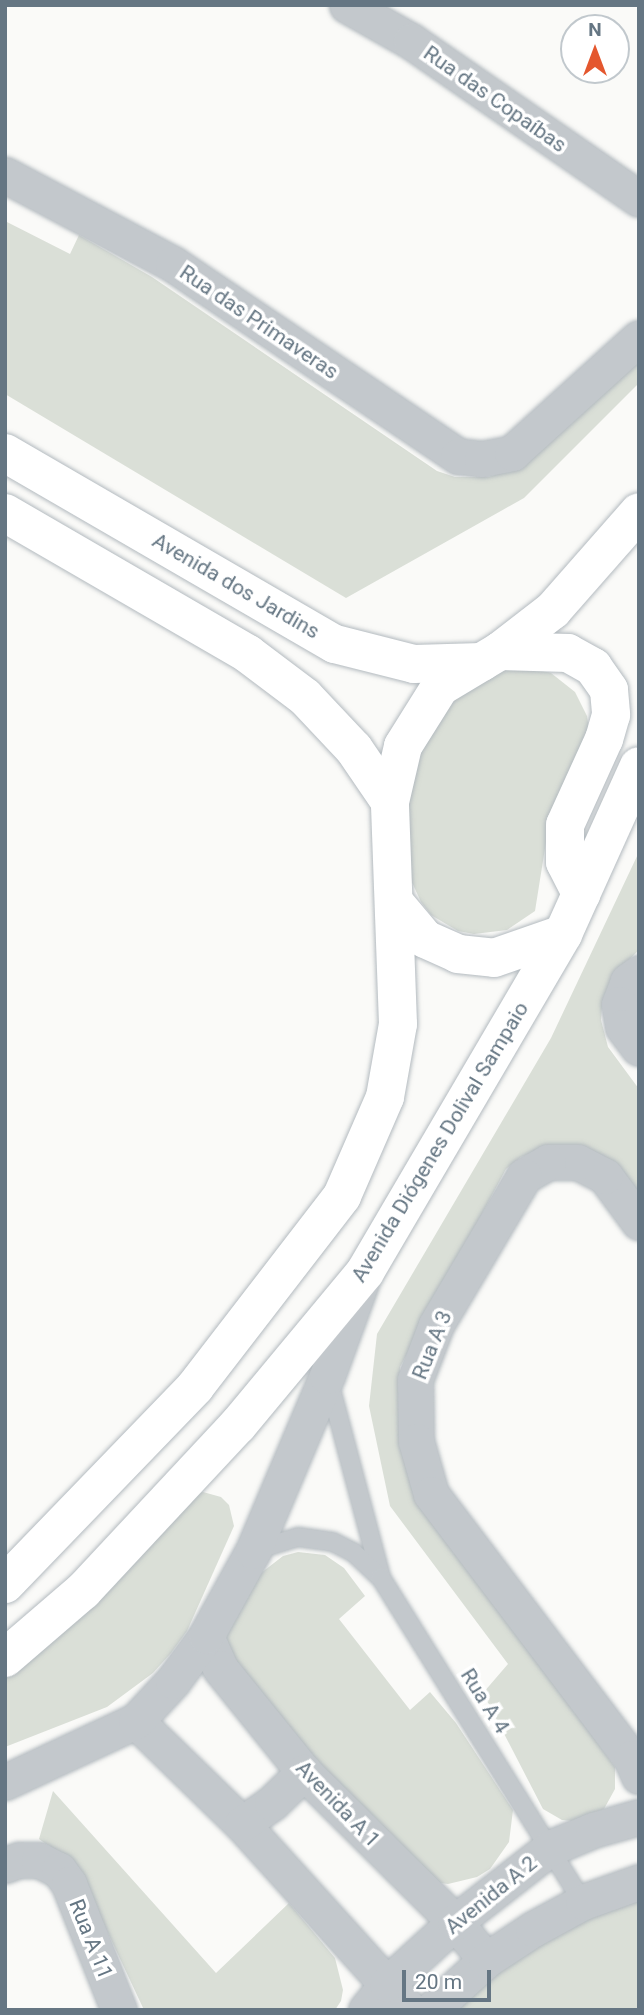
<!DOCTYPE html>
<html>
<head>
<meta charset="utf-8">
<style>
	body { margin:0 }
	#map { position:relative; width:644px; height:2015px; overflow:hidden; background:#fafaf8; font-family:Roboto,sans-serif }
	div>[style] { position:absolute }
	.green>* { inset:0; background:#dadfd7 }
	.roads { filter:drop-shadow(0 0 2px #b3babf) drop-shadow(0 0 2px #b3babf) }
	.lane>* { height:18px; margin:-9px; padding:0 9px; transform-origin:9px; border-radius:9px; background:#c3c8cc }
	.street>* { height:35px; margin:-17.5px; padding:0 17.5px; transform-origin:17.5px; border-radius:17.5px; background:#c3c8cc }
	.secondary>* { height:38px; margin:-19px; padding:0 19px; transform-origin:19px; border-radius:19px; background:#fff }
	span { translate:-50% -50%; white-space:nowrap; text-align:center; line-height:1.15; -webkit-text-stroke:7px #fff; paint-order:stroke }
	.street-label { font-size:21px; color:#657683 }
	.frame { position:absolute; inset:0; border:7px solid #657683; pointer-events:none }
	.north { position:absolute; left:560px; top:14px; width:70px; height:70px; box-sizing:border-box; background:#fff; border:2px solid #c1c8cd; border-radius:50%; rotate:0deg; font-size:19px; font-weight:700; line-height:28px; text-align:center; color:#657683 }
	.north::after { content:''; display:block; margin:auto; width:24px; height:32px; background:#e4572e; clip-path:polygon(50% 0,100% 100%,50% 72%,0 100%) }
	.scale { position:absolute; left:402px; top:1970px; width:89px; height:32px; box-sizing:border-box; border:4px solid #657683; border-top:0; padding-left:9px; font-size:21px; line-height:24px; white-space:nowrap; color:#657683; -webkit-text-stroke:5px #fff; paint-order:stroke }
</style>
</head>
<body>
<div id="map">
	<div class="green">
		<div style="clip-path:polygon(5px 221px,70px 254px,79px 235px,152px 277px,437px 471px,455px 477px,489px 477px,517px 467px,639px 354px,639px 383px,524px 498px,346px 598px,5px 394px)"></div>
		<div style="clip-path:polygon(536px 669px,551px 673px,575px 692px,587px 716px,589px 730px,546px 842px,535px 911px,507px 930px,474px 934px,458px 931px,431px 915px,421px 902px,405px 867px,400px 845px,424px 734px,459px 695px,505px 670px)"></div>
		<div style="clip-path:polygon(639px 852px,639px 950px,613px 975px,602px 1007px,601px 1020px,608px 1047px,639px 1089px,639px 1199px,538px 1150px,521px 1157px,506px 1169px,400px 1367px,399px 1392px,422px 1501px,615px 1767px,615px 1789px,604px 1809px,574px 1821px,562px 1820px,543px 1809px,483px 1693px,508px 1664px,390px 1506px,369px 1406px,377px 1334px,551px 1038px)"></div>
		<div style="clip-path:polygon(203px 1492px,221px 1497px,229px 1505px,234px 1526px,187px 1631px,171px 1653px,153px 1673px,107px 1707px,5px 1747px,5px 1674px,193px 1495px)"></div>
		<div style="clip-path:polygon(298px 1552px,325px 1555px,344px 1568px,365px 1596px,339px 1619px,410px 1710px,430px 1692px,456px 1723px,513px 1810px,509px 1842px,490px 1869px,477px 1877px,448px 1884px,433px 1882px,240px 1681px,226px 1641px,228px 1630px,252px 1580px,283px 1556px)"></div>
		<div style="clip-path:polygon(53px 1791px,216px 1973px,289px 1903px,335px 1958px,343px 1990px,341px 2001px,335px 2010px,144px 2010px,86px 1886px,70px 1861px,39px 1839px)"></div>
		<div style="clip-path:polygon(639px 1893px,639px 2010px,446px 2010px,520px 1949px)"></div>
	</div>
	<div class="roads">
		<div class="lane">
			<div style="left:329px;top:1382px;width:203px;rotate:75.1deg"></div>
			<div style="left:256px;top:1550px;width:44px;rotate:-17.2deg"></div>
			<div style="left:298px;top:1537px;width:35px;rotate:8deg"></div>
			<div style="left:333px;top:1542px;width:22px;rotate:27deg"></div>
			<div style="left:353px;top:1552px;width:38px;rotate:43deg"></div>
			<div style="left:381px;top:1578px;width:382px;rotate:58.1deg"></div>
		</div>
		<div class="street">
			<div style="left:347px;top:5px;width:73px;rotate:29.4deg"></div>
			<div style="left:411px;top:41px;width:277px;rotate:34.7deg"></div>
			<div style="left:5px;top:175px;width:190px;rotate:27.9deg"></div>
			<div style="left:173px;top:264px;width:344px;rotate:34deg"></div>
			<div style="left:458px;top:456px;width:24px;rotate:7deg"></div>
			<div style="left:482px;top:459px;width:31px;rotate:-11deg"></div>
			<div style="left:512px;top:453px;width:171px;rotate:-42.2deg"></div>
			<div style="left:639px;top:973px;width:14px;rotate:144deg"></div>
			<div style="left:628px;top:981px;width:25px;rotate:111deg"></div>
			<div style="left:619px;top:1004px;width:23px;rotate:80deg"></div>
			<div style="left:623px;top:1027px;width:26px;rotate:53deg"></div>
			<div style="left:639px;top:1222px;width:57px;rotate:-126.5deg"></div>
			<div style="left:605px;top:1176px;width:31px;rotate:-153deg"></div>
			<div style="left:577px;top:1162px;width:29px;rotate:180deg"></div>
			<div style="left:548px;top:1162px;width:28px;rotate:150deg"></div>
			<div style="left:524px;top:1176px;width:173px;rotate:120.6deg"></div>
			<div style="left:436px;top:1325px;width:59px;rotate:110.9deg"></div>
			<div style="left:415px;top:1380px;width:61px;rotate:89.1deg"></div>
			<div style="left:416px;top:1441px;width:55px;rotate:74.2deg"></div>
			<div style="left:431px;top:1494px;width:331px;rotate:52.9deg"></div>
			<div style="left:631px;top:1758px;width:20px;rotate:66deg"></div>
			<div style="left:206px;top:1636px;width:35px;rotate:66deg"></div>
			<div style="left:220px;top:1668px;width:134px;rotate:51.1deg"></div>
			<div style="left:304px;top:1772px;width:213px;rotate:44.8deg"></div>
			<div style="left:455px;top:1922px;width:49px;rotate:50.8deg"></div>
			<div style="left:136px;top:1721px;width:148px;rotate:44.2deg"></div>
			<div style="left:242px;top:1824px;width:251px;rotate:47.9deg"></div>
			<div style="left:5px;top:1782px;width:145px;rotate:-25deg"></div>
			<div style="left:136px;top:1721px;width:54px;rotate:-47.2deg"></div>
			<div style="left:173px;top:1681px;width:56px;rotate:-53.7deg"></div>
			<div style="left:206px;top:1636px;width:97px;rotate:-61.1deg"></div>
			<div style="left:253px;top:1551px;width:190px;rotate:-67.1deg"></div>
			<div style="left:327px;top:1376px;width:102px;rotate:-70deg"></div>
			<div style="left:242px;top:1824px;width:37px;rotate:-35deg"></div>
			<div style="left:272px;top:1803px;width:45px;rotate:-44.1deg"></div>
			<div style="left:5px;top:1865px;width:15px;rotate:-20deg"></div>
			<div style="left:19px;top:1860px;width:20px"></div>
			<div style="left:39px;top:1860px;width:22px;rotate:27deg"></div>
			<div style="left:59px;top:1870px;width:17px;rotate:54deg"></div>
			<div style="left:69px;top:1884px;width:136px;rotate:68.4deg"></div>
			<div style="left:366px;top:2010px;width:33px;rotate:-51deg"></div>
			<div style="left:387px;top:1984px;width:92px;rotate:-42.4deg"></div>
			<div style="left:455px;top:1922px;width:120px;rotate:-37.9deg"></div>
			<div style="left:550px;top:1848px;width:47px;rotate:-22.7deg"></div>
			<div style="left:593px;top:1830px;width:48px;rotate:-15.8deg"></div>
			<div style="left:431px;top:2010px;width:74px;rotate:-42.3deg"></div>
			<div style="left:486px;top:1960px;width:56px;rotate:-33.4deg"></div>
			<div style="left:533px;top:1929px;width:57px;rotate:-28.4deg"></div>
			<div style="left:583px;top:1902px;width:59px;rotate:-19.7deg"></div>
		</div>
		<div class="secondary">
			<div style="left:5px;top:453px;width:381px;rotate:30.1deg"></div>
			<div style="left:335px;top:644px;width:81px;rotate:14.2deg"></div>
			<div style="left:414px;top:664px;width:68px;rotate:-1.7deg"></div>
			<div style="left:5px;top:513px;width:281px;rotate:30.1deg"></div>
			<div style="left:248px;top:654px;width:71px;rotate:37deg"></div>
			<div style="left:305px;top:697px;width:71px;rotate:46.7deg"></div>
			<div style="left:354px;top:749px;width:64px;rotate:55.8deg"></div>
			<div style="left:500px;top:651px;width:68px;rotate:1.7deg"></div>
			<div style="left:568px;top:653px;width:29px;rotate:29deg"></div>
			<div style="left:593px;top:667px;width:28px;rotate:55deg"></div>
			<div style="left:609px;top:690px;width:25px;rotate:85deg"></div>
			<div style="left:611px;top:715px;width:25px;rotate:106deg"></div>
			<div style="left:604px;top:739px;width:94px;rotate:114.4deg"></div>
			<div style="left:565px;top:825px;width:37px;rotate:90deg"></div>
			<div style="left:565px;top:862px;width:36px;rotate:63deg"></div>
			<div style="left:394px;top:902px;width:48px;rotate:50deg"></div>
			<div style="left:425px;top:939px;width:36px;rotate:24deg"></div>
			<div style="left:458px;top:954px;width:36px;rotate:6deg"></div>
			<div style="left:494px;top:958px;width:73px;rotate:-19.2deg"></div>
			<div style="left:5px;top:1584px;width:274px;rotate:-46deg"></div>
			<div style="left:195px;top:1387px;width:241px;rotate:-52.4deg"></div>
			<div style="left:342px;top:1196px;width:108px;rotate:-66.5deg"></div>
			<div style="left:385px;top:1097px;width:74px;rotate:-79.9deg"></div>
			<div style="left:398px;top:1024px;width:222px;rotate:-92.1deg"></div>
			<div style="left:390px;top:802px;width:57px;rotate:-76.9deg"></div>
			<div style="left:403px;top:746px;width:70px;rotate:-57.9deg"></div>
			<div style="left:440px;top:687px;width:70px;rotate:-31deg"></div>
			<div style="left:500px;top:651px;width:67px;rotate:-37.7deg"></div>
			<div style="left:553px;top:610px;width:130px;rotate:-48.7deg"></div>
			<div style="left:5px;top:1658px;width:103px;rotate:-40.7deg"></div>
			<div style="left:83px;top:1591px;width:227px;rotate:-47deg"></div>
			<div style="left:238px;top:1425px;width:199px;rotate:-50.3deg"></div>
			<div style="left:365px;top:1272px;width:392px;rotate:-59.6deg"></div>
			<div style="left:563px;top:934px;width:184px;rotate:-65.7deg"></div>
		</div>
	</div>
	<div class="street-label">
		<span style="left:495px;top:99px;rotate:35deg">Rua das Copaíbas</span>
		<span style="left:259px;top:322px;rotate:34deg">Rua das Primaveras</span>
		<span style="left:236px;top:586px;rotate:30deg">Avenida dos Jardins</span>
		<span style="left:440px;top:1142px;rotate:-59deg">Avenida Diógenes Dolival Sampaio</span>
		<span style="left:432px;top:1345px;rotate:-68deg">Rua A 3</span>
		<span style="left:485px;top:1701px;rotate:58deg">Rua A 4</span>
		<span style="left:338px;top:1804px;rotate:46deg">Avenida A 1</span>
		<span style="left:491px;top:1895px;rotate:-39deg">Avenida A 2</span>
		<span style="left:91px;top:1939px;rotate:68deg">Rua A 11</span>
	</div>
	<div class="frame"></div>
	<div class="north">N</div>
	<div class="scale">20 m</div>
</div>
</body>
</html>
